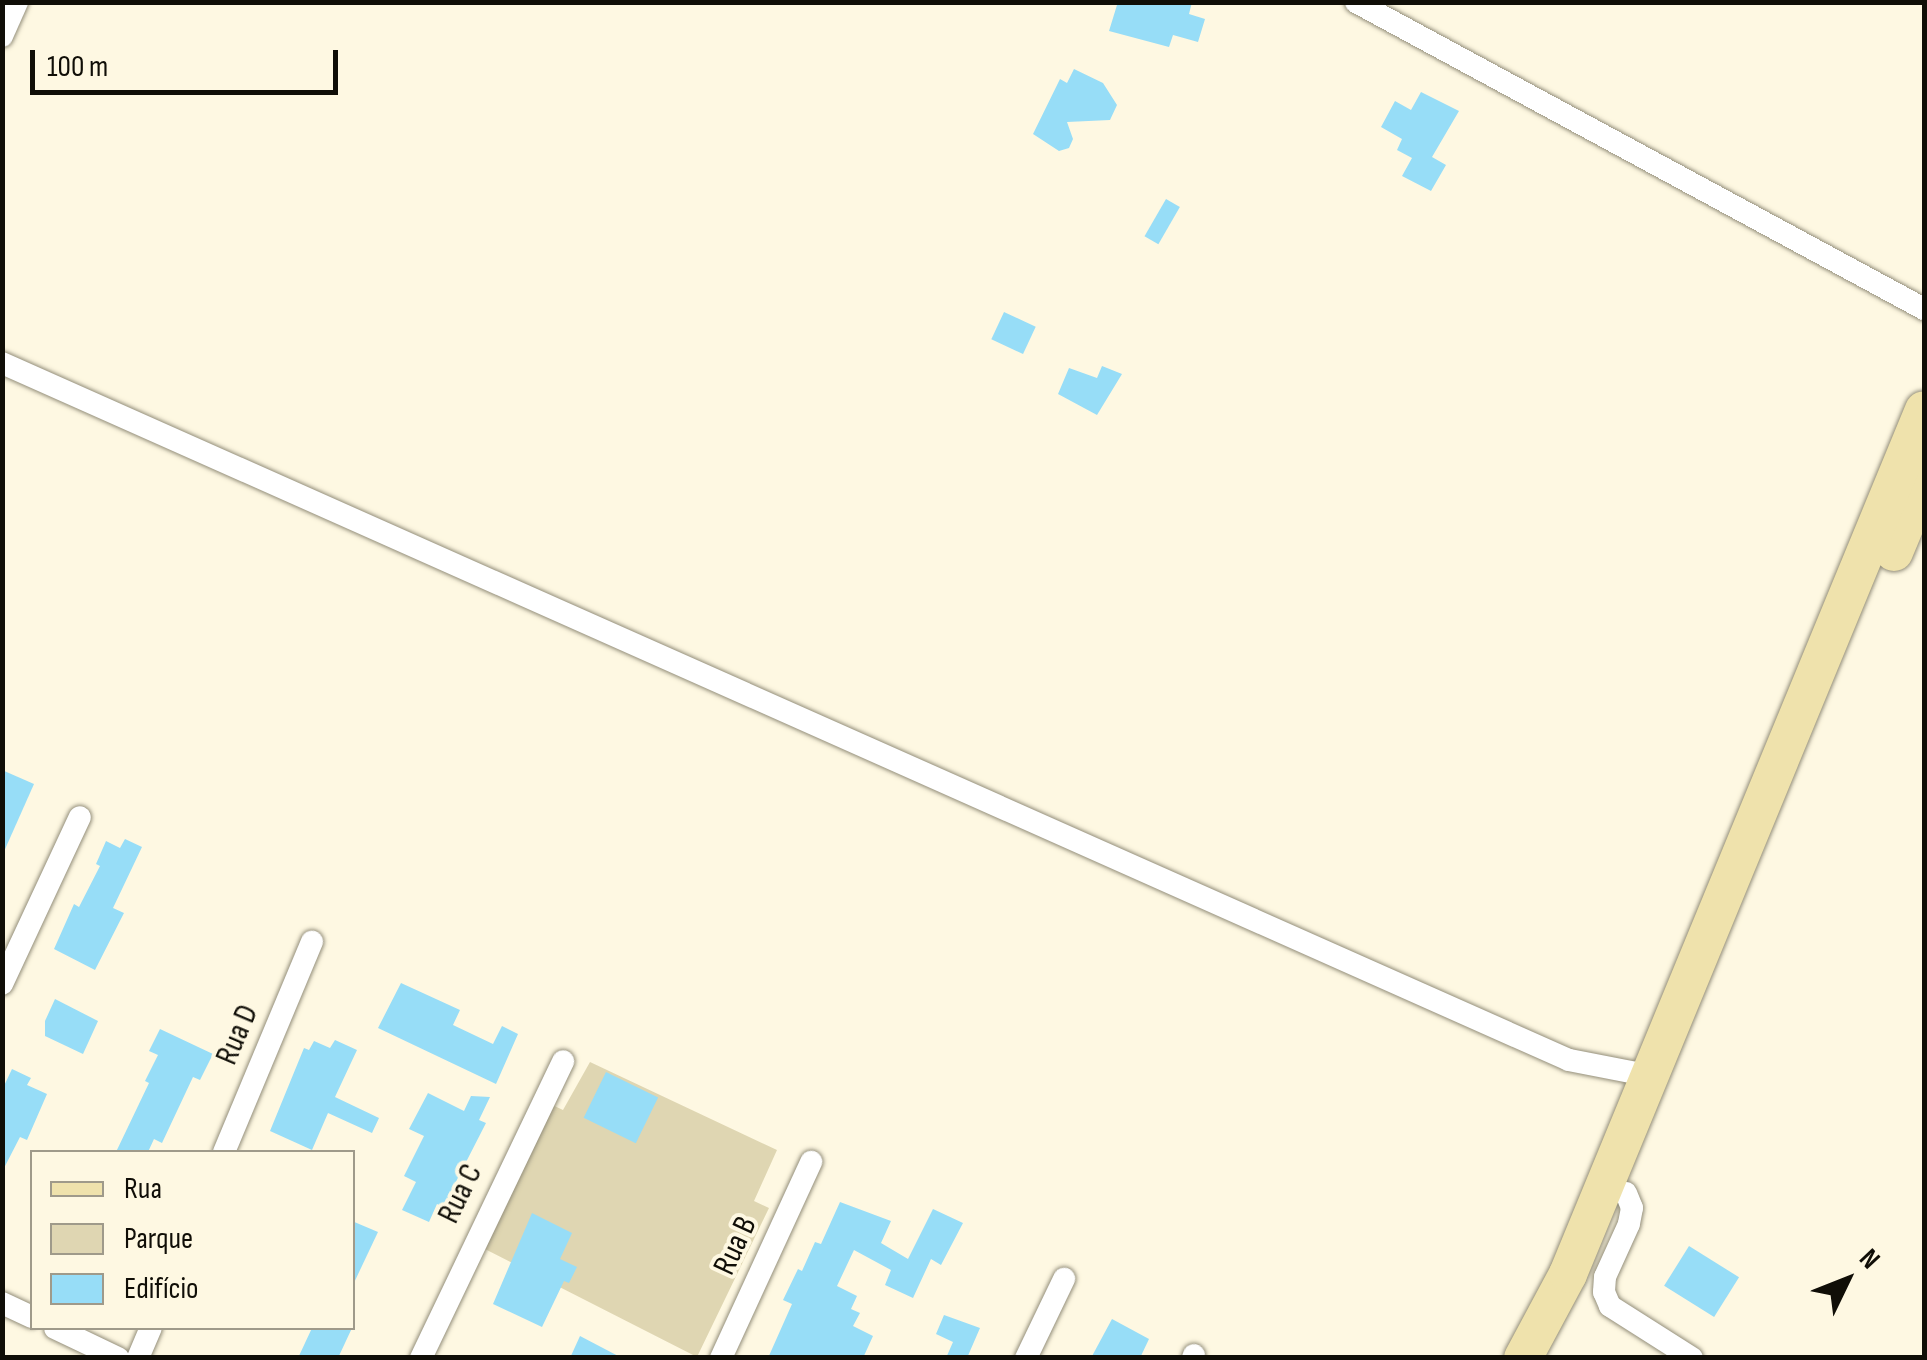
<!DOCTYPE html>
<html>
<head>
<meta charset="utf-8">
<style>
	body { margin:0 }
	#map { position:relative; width:1927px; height:1360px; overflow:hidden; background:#fef8e2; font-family:"Sofia Sans Condensed",sans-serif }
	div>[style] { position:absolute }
	.green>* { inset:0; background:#dfd6b2 }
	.building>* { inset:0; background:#97ddf7; transform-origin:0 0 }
	.roads { filter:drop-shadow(0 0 2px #938e7a) drop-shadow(0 0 2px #938e7a) }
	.minor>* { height:22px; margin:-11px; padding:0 11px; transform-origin:11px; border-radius:11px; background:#fff }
	.primary>* { height:38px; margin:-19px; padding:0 19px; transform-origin:19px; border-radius:19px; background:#efe2ac }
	span { translate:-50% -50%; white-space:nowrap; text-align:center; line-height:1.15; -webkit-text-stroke:8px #fef8e2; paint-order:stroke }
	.street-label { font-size:32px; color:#100e07 }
	.frame { position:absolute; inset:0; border:5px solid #100e07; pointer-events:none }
	.legend { position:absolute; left:30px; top:1150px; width:325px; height:180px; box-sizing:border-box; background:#fef8e2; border:2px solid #9f9a8a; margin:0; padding:12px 18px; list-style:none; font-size:30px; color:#100e07 }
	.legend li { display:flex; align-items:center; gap:20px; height:50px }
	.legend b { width:50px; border:2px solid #9f9a8a }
	.north { position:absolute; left:1797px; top:1230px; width:100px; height:100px; -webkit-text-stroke:8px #fef8e2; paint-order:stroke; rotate:47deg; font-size:28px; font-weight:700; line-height:40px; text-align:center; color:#100e07 }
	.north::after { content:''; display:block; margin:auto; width:35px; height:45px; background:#100e07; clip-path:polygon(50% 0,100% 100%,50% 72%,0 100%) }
	.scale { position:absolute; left:30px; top:50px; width:308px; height:45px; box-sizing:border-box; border:5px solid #100e07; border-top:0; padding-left:12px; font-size:30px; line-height:35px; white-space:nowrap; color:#100e07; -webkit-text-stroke:8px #fef8e2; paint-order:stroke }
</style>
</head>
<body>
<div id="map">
	<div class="green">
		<div style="clip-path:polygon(590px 1062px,777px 1150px,754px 1201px,769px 1208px,697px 1357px,479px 1246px,548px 1103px,563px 1110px)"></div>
	</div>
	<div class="building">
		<div style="clip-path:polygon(1126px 2px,1192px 2px,1189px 14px,1205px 19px,1198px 42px,1173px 35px,1169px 47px,1109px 31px,1117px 5px)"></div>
		<div style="clip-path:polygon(1074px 69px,1103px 83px,1117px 105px,1110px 120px,1067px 122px,1073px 139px,1069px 148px,1059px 151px,1033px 134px,1060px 79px,1067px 83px)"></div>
		<div style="clip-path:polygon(1421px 92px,1459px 111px,1432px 157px,1446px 165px,1431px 191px,1402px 176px,1412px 158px,1397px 150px,1402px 139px,1381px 127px,1395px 101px,1411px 110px)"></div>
		<div style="left:1166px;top:199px;width:16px;height:43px;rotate:30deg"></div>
		<div style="left:1004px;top:312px;width:35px;height:30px;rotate:25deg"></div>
		<div style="clip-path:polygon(1102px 366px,1122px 374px,1097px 415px,1058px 394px,1069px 368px,1097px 378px)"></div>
		<div style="clip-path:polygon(2px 770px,34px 784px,2px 856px)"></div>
		<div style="clip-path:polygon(125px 839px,142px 847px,113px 908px,124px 913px,95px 970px,54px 949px,74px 904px,79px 907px,100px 866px,96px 864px,106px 841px,120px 848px)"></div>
		<div style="clip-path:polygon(401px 983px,460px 1010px,453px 1025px,493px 1044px,502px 1026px,518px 1034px,496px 1084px,378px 1028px)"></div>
		<div style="clip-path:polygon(55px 999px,98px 1021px,83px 1054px,45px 1036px,45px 1021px)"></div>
		<div style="clip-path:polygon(160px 1029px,213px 1054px,200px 1080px,193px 1077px,162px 1143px,154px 1139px,148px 1152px,116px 1152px,149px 1083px,145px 1081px,158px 1055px,149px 1051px)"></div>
		<div style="clip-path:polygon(335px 1040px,357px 1050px,335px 1097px,379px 1118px,372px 1133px,328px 1113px,312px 1150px,270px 1131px,304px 1048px,309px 1050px,314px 1041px,330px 1048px)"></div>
		<div style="clip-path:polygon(12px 1069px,31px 1078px,27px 1085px,47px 1094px,27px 1140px,20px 1137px,2px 1172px,2px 1090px)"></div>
		<div style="left:606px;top:1072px;width:58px;height:51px;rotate:26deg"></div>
		<div style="clip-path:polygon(428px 1093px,464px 1111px,471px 1096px,490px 1097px,479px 1120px,486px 1123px,443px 1207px,437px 1204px,429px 1222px,402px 1210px,416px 1182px,404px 1176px,424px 1136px,409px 1129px)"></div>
		<div style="clip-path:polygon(840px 1202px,891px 1221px,881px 1243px,908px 1259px,933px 1209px,963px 1223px,941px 1265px,931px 1259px,913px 1298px,885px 1285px,891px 1270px,854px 1250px,837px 1286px,857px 1296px,851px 1309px,860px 1313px,853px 1326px,873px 1336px,863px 1358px,768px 1358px,792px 1304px,783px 1300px,798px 1269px,802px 1271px,815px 1242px,821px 1244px)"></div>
		<div style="clip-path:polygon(532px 1213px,572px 1233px,560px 1259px,577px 1267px,569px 1283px,564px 1281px,542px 1327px,493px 1304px)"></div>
		<div style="clip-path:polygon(352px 1221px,378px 1232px,352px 1287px)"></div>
		<div style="left:1689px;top:1246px;width:59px;height:47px;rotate:32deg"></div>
		<div style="clip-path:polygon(944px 1315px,980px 1328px,967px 1358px,946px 1358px,953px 1342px,936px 1334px)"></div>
		<div style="clip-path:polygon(1112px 1319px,1149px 1339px,1140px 1358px,1091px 1358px)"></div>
		<div style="clip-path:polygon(312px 1328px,352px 1328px,338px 1358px,298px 1358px)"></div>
		<div style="clip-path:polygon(580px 1336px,622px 1358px,570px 1358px)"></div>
	</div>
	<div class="roads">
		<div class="minor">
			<div style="left:1356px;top:2px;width:646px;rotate:28.39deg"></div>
			<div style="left:2px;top:36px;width:37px;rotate:-66deg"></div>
			<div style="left:2px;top:363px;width:1715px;rotate:23.98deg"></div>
			<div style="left:1569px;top:1060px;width:84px;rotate:11deg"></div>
			<div style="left:2px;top:984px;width:184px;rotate:-65deg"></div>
			<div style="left:224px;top:1152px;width:228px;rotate:-67.3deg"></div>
			<div style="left:1626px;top:1193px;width:16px;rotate:68deg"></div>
			<div style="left:1632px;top:1208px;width:16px;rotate:101deg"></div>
			<div style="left:1629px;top:1224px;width:58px;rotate:114.4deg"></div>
			<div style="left:1605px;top:1277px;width:15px;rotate:94deg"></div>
			<div style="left:1604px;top:1292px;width:15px;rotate:67deg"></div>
			<div style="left:1610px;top:1306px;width:97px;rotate:32.4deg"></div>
			<div style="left:2px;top:1303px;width:33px;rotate:25deg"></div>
			<div style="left:55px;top:1328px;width:70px;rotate:25.5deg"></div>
			<div style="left:138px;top:1358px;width:33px;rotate:-67deg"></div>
			<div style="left:421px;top:1358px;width:329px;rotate:-64.4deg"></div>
			<div style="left:721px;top:1358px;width:216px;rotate:-65.3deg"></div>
			<div style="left:1026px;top:1358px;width:88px;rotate:-64.3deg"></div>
			<div style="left:1193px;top:1358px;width:3px;rotate:-72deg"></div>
		</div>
		<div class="primary">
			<div style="left:1894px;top:552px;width:78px;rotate:-67.4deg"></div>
			<div style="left:1523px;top:1358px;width:95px;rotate:-61.8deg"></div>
			<div style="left:1568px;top:1274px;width:934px;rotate:-67.61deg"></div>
		</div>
	</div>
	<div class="street-label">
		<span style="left:238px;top:1035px;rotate:-67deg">Rua D</span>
		<span style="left:461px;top:1194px;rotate:-64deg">Rua C</span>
		<span style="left:736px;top:1246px;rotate:-65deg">Rua B</span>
	</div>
	<div class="frame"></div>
	<ul class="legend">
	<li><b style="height:12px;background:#efe2ac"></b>Rua</li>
	<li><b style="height:28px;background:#dfd6b2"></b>Parque</li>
	<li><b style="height:28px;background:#97ddf7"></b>Edifício</li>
	</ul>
	<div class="north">N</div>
	<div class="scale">100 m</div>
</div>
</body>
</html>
